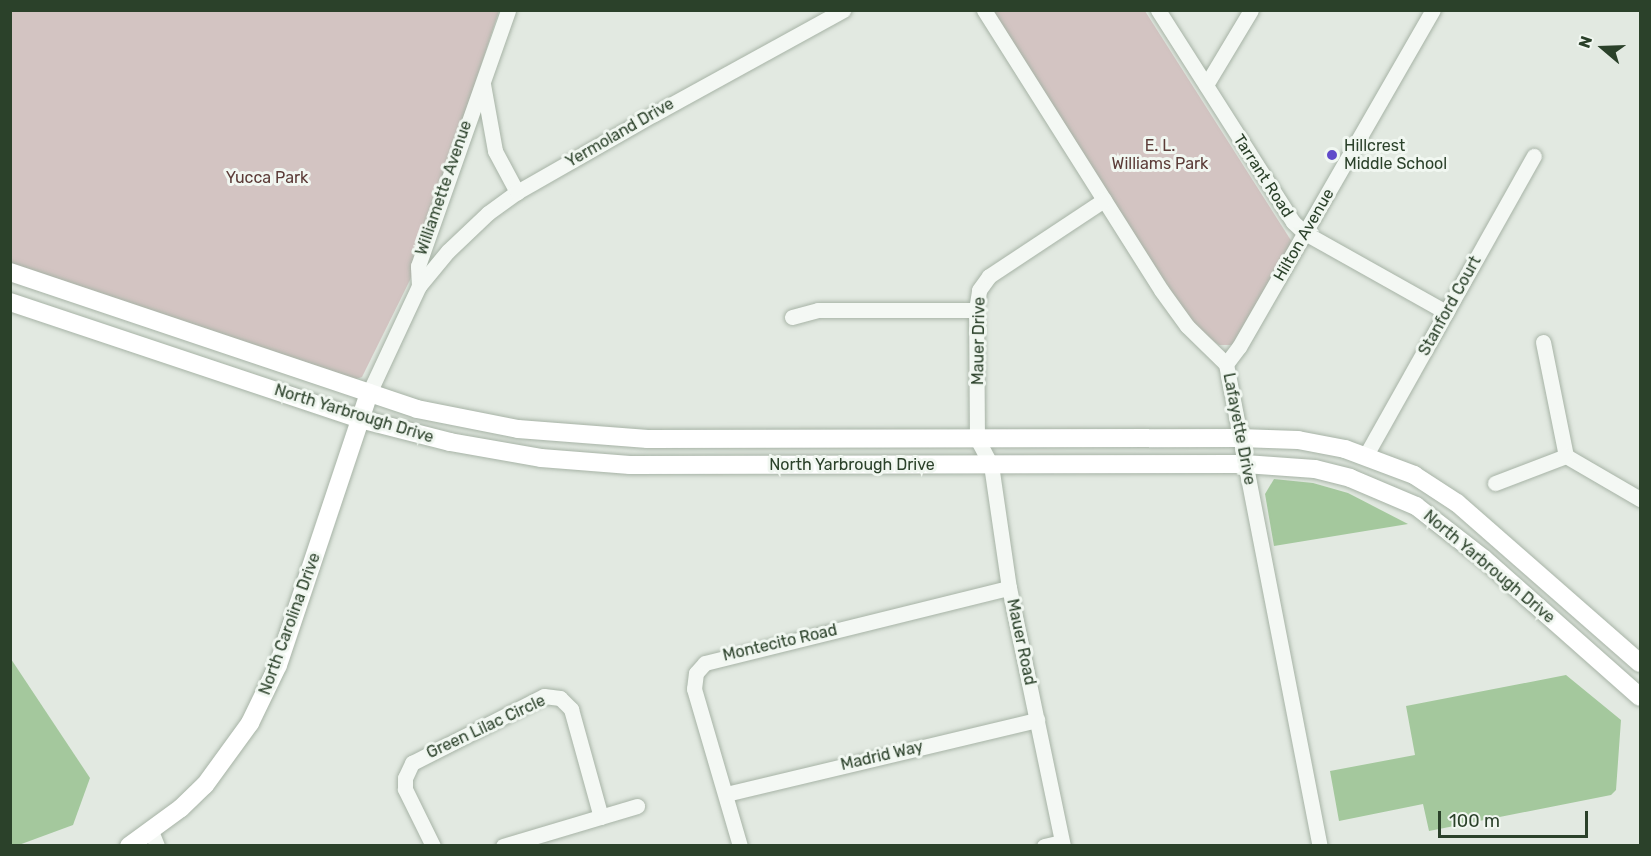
<!DOCTYPE html>
<html>
<head>
<meta charset="utf-8">
<style>
	body { margin:0 }
	#map { position:relative; width:1651px; height:856px; overflow:hidden; background:#e2e9e1; font-family:Rubik,sans-serif }
	div>[style] { position:absolute }
	.green>* { inset:0; background:#d3c4c2 }
	.water>* { inset:0; background:#a4c89d }
	.roads { filter:drop-shadow(0 0 2px #a7b3a6) drop-shadow(0 0 2px #a7b3a6) }
	.minor>* { height:15px; margin:-7.5px; padding:0 7.5px; transform-origin:7.5px; border-radius:7.5px; background:#f4f8f4 }
	.major>* { height:18px; margin:-9px; padding:0 9px; transform-origin:9px; border-radius:9px; background:#fff }
	.dots>* { width:16px; height:16px; translate:-50% -50%; box-sizing:border-box; border:3px solid #f1f7f1; border-radius:50% }
	span { translate:-50% -50%; white-space:nowrap; text-align:center; line-height:1.15; -webkit-text-stroke:6px #f1f7f1; paint-order:stroke }
	.street-label { font-size:16px; color:#2b412a }
	.park-label { font-size:16px; color:#5c3c38 }
	.poi-label { font-size:16px; color:#2b412a }
	.left { translate:0 -50%; text-align:left }
	.frame { position:absolute; inset:0; border:12px solid #2b412a; pointer-events:none }
	.north { position:absolute; left:1573px; top:18px; width:60px; height:60px; -webkit-text-stroke:4px #f1f7f1; paint-order:stroke; rotate:289deg; font-size:16px; font-weight:700; line-height:24px; text-align:center; color:#2b412a }
	.north::after { content:''; display:block; margin:auto; width:21px; height:27px; background:#2b412a; clip-path:polygon(50% 0,100% 100%,50% 72%,0 100%) }
	.scale { position:absolute; left:1438px; top:811px; width:150px; height:27px; box-sizing:border-box; border:3px solid #2b412a; border-top:0; padding-left:8px; font-size:18px; line-height:21px; white-space:nowrap; color:#2b412a; -webkit-text-stroke:4px #f1f7f1; paint-order:stroke }
</style>
</head>
<body>
<div id="map">
	<div class="green">
		<div style="clip-path:polygon(11px 11px,499px 11px,410px 280px,362px 377px,350px 381px,11px 267px)"></div>
		<div style="clip-path:polygon(990px 11px,1145px 11px,1292px 242px,1232px 345px,1219px 345px,1201px 332px,1184px 311px)"></div>
	</div>
	<div class="water">
		<div style="clip-path:polygon(1274px 479px,1313px 483px,1348px 493px,1408px 524px,1274px 546px,1265px 494px)"></div>
		<div style="clip-path:polygon(11px 659px,90px 778px,73px 825px,16px 846px,10px 845px)"></div>
		<div style="clip-path:polygon(1566px 675px,1621px 720px,1616px 790px,1611px 795px,1429px 831px,1423px 804px,1339px 821px,1330px 771px,1415px 755px,1406px 706px)"></div>
	</div>
	<div class="roads">
		<div class="minor">
			<div style="left:984px;top:10px;width:331px;rotate:57.7deg"></div>
			<div style="left:1161px;top:290px;width:44px;rotate:54.2deg"></div>
			<div style="left:1187px;top:326px;width:54px;rotate:44.3deg"></div>
			<div style="left:1226px;top:364px;width:491px;rotate:79deg"></div>
			<div style="left:1158px;top:10px;width:251px;rotate:57.5deg"></div>
			<div style="left:1293px;top:222px;width:16px;rotate:43deg"></div>
			<div style="left:1305px;top:233px;width:162px;rotate:29.3deg"></div>
			<div style="left:483px;top:84px;width:68px;rotate:79.8deg"></div>
			<div style="left:495px;top:151px;width:47px;rotate:61.8deg"></div>
			<div style="left:1206px;top:85px;width:87px;rotate:-59deg"></div>
			<div style="left:419px;top:286px;width:20px;rotate:-93deg"></div>
			<div style="left:418px;top:266px;width:271px;rotate:-70.6deg"></div>
			<div style="left:792px;top:317px;width:27px;rotate:-15deg"></div>
			<div style="left:818px;top:310px;width:158px"></div>
			<div style="left:1543px;top:342px;width:116px;rotate:78.6deg"></div>
			<div style="left:1566px;top:456px;width:86px;rotate:30.2deg"></div>
			<div style="left:1226px;top:364px;width:21px;rotate:-53deg"></div>
			<div style="left:1239px;top:347px;width:389px;rotate:-60.1deg"></div>
			<div style="left:369px;top:393px;width:118px;rotate:-65deg"></div>
			<div style="left:419px;top:286px;width:45px;rotate:-50.4deg"></div>
			<div style="left:448px;top:251px;width:55px;rotate:-43.5deg"></div>
			<div style="left:488px;top:213px;width:36px;rotate:-36deg"></div>
			<div style="left:517px;top:192px;width:158px;rotate:-29.7deg"></div>
			<div style="left:654px;top:114px;width:216px;rotate:-28.8deg"></div>
			<div style="left:1366px;top:455px;width:343px;rotate:-60.7deg"></div>
			<div style="left:1495px;top:483px;width:76px;rotate:-20.8deg"></div>
			<div style="left:726px;top:794px;width:320px;rotate:-13.4deg"></div>
			<div style="left:151px;top:831px;width:16px;rotate:68deg"></div>
			<div style="left:433px;top:846px;width:64px;rotate:-116.2deg"></div>
			<div style="left:405px;top:789px;width:11px;rotate:-90deg"></div>
			<div style="left:405px;top:778px;width:17px;rotate:-65deg"></div>
			<div style="left:412px;top:763px;width:148px;rotate:-26.9deg"></div>
			<div style="left:544px;top:696px;width:16px;rotate:7deg"></div>
			<div style="left:560px;top:698px;width:16px;rotate:45deg"></div>
			<div style="left:571px;top:709px;width:112px;rotate:74.5deg"></div>
			<div style="left:503px;top:846px;width:140px;rotate:-16.6deg"></div>
			<div style="left:740px;top:846px;width:164px;rotate:-106.3deg"></div>
			<div style="left:694px;top:689px;width:16px;rotate:-83deg"></div>
			<div style="left:696px;top:673px;width:13px;rotate:-48deg"></div>
			<div style="left:705px;top:663px;width:313px;rotate:-13.9deg"></div>
			<div style="left:1044px;top:846px;width:18px;rotate:-13deg"></div>
			<div style="left:1063px;top:846px;width:264px;rotate:-101.8deg"></div>
			<div style="left:1009px;top:588px;width:124px;rotate:-98.3deg"></div>
			<div style="left:991px;top:465px;width:30px;rotate:-118deg"></div>
			<div style="left:977px;top:439px;width:129px;rotate:-90.4deg"></div>
			<div style="left:976px;top:310px;width:20px;rotate:-81deg"></div>
			<div style="left:979px;top:290px;width:17px;rotate:-54deg"></div>
			<div style="left:989px;top:276px;width:138px;rotate:-33.5deg"></div>
		</div>
		<div class="major">
			<div style="left:10px;top:272px;width:429px;rotate:18.6deg"></div>
			<div style="left:417px;top:409px;width:103px;rotate:11.2deg"></div>
			<div style="left:518px;top:429px;width:130px;rotate:4.4deg"></div>
			<div style="left:648px;top:439px;width:591px;rotate:-0.1deg"></div>
			<div style="left:1239px;top:438px;width:59px;rotate:1.9deg"></div>
			<div style="left:1298px;top:440px;width:48px;rotate:10.8deg"></div>
			<div style="left:1345px;top:449px;width:74px;rotate:20.6deg"></div>
			<div style="left:1414px;top:475px;width:51px;rotate:33.1deg"></div>
			<div style="left:1457px;top:503px;width:243px;rotate:41.2deg"></div>
			<div style="left:10px;top:302px;width:369px;rotate:18.5deg"></div>
			<div style="left:360px;top:419px;width:93px;rotate:14.3deg"></div>
			<div style="left:450px;top:442px;width:92px;rotate:10deg"></div>
			<div style="left:541px;top:458px;width:89px;rotate:4.5deg"></div>
			<div style="left:630px;top:465px;width:615px;rotate:-0.09deg"></div>
			<div style="left:1245px;top:464px;width:70px;rotate:4.1deg"></div>
			<div style="left:1315px;top:469px;width:36px;rotate:14deg"></div>
			<div style="left:1350px;top:478px;width:72px;rotate:23deg"></div>
			<div style="left:1416px;top:506px;width:86px;rotate:37.9deg"></div>
			<div style="left:1484px;top:559px;width:208px;rotate:41.5deg"></div>
			<div style="left:129px;top:846px;width:64px;rotate:-36.2deg"></div>
			<div style="left:181px;top:808px;width:33px;rotate:-44deg"></div>
			<div style="left:205px;top:785px;width:77px;rotate:-54deg"></div>
			<div style="left:250px;top:723px;width:64px;rotate:-64.2deg"></div>
			<div style="left:278px;top:665px;width:287px;rotate:-71.5deg"></div>
		</div>
	</div>
	<div class="dots">
		<div style="left:1332px;top:155px;background:#604aca"></div>
	</div>
	<div class="street-label">
		<span style="left:620px;top:133px;rotate:-30deg">Yermoland Drive</span>
		<span style="left:1263px;top:176px;rotate:57deg">Tarrant Road</span>
		<span style="left:444px;top:188px;rotate:-71deg">Williamette Avenue</span>
		<span style="left:1304px;top:235px;rotate:-60deg">Hilton Avenue</span>
		<span style="left:1450px;top:306px;rotate:-61deg">Stanford Court</span>
		<span style="left:979px;top:341px;rotate:-89deg">Mauer Drive</span>
		<span style="left:354px;top:414px;rotate:17deg">North Yarbrough Drive</span>
		<span style="left:1239px;top:429px;rotate:79deg">Lafayette Drive</span>
		<span style="left:852px;top:465px">North Yarbrough Drive</span>
		<span style="left:1489px;top:567px;rotate:40deg">North Yarbrough Drive</span>
		<span style="left:290px;top:624px;rotate:-70deg">North Carolina Drive</span>
		<span style="left:1021px;top:642px;rotate:78deg">Mauer Road</span>
		<span style="left:780px;top:643px;rotate:-13deg">Montecito Road</span>
		<span style="left:486px;top:727px;rotate:-25deg">Green Lilac Circle</span>
		<span style="left:882px;top:756px;rotate:-13deg">Madrid Way</span>
	</div>
	<div class="park-label">
		<span style="left:1160px;top:155px">E. L.<br>Williams Park</span>
		<span style="left:267px;top:178px">Yucca Park</span>
	</div>
	<div class="poi-label">
		<span class="left" style="left:1344px;top:155px">Hillcrest<br>Middle School</span>
	</div>
	<div class="frame"></div>
	<div class="north">N</div>
	<div class="scale">100 m</div>
</div>
</body>
</html>
